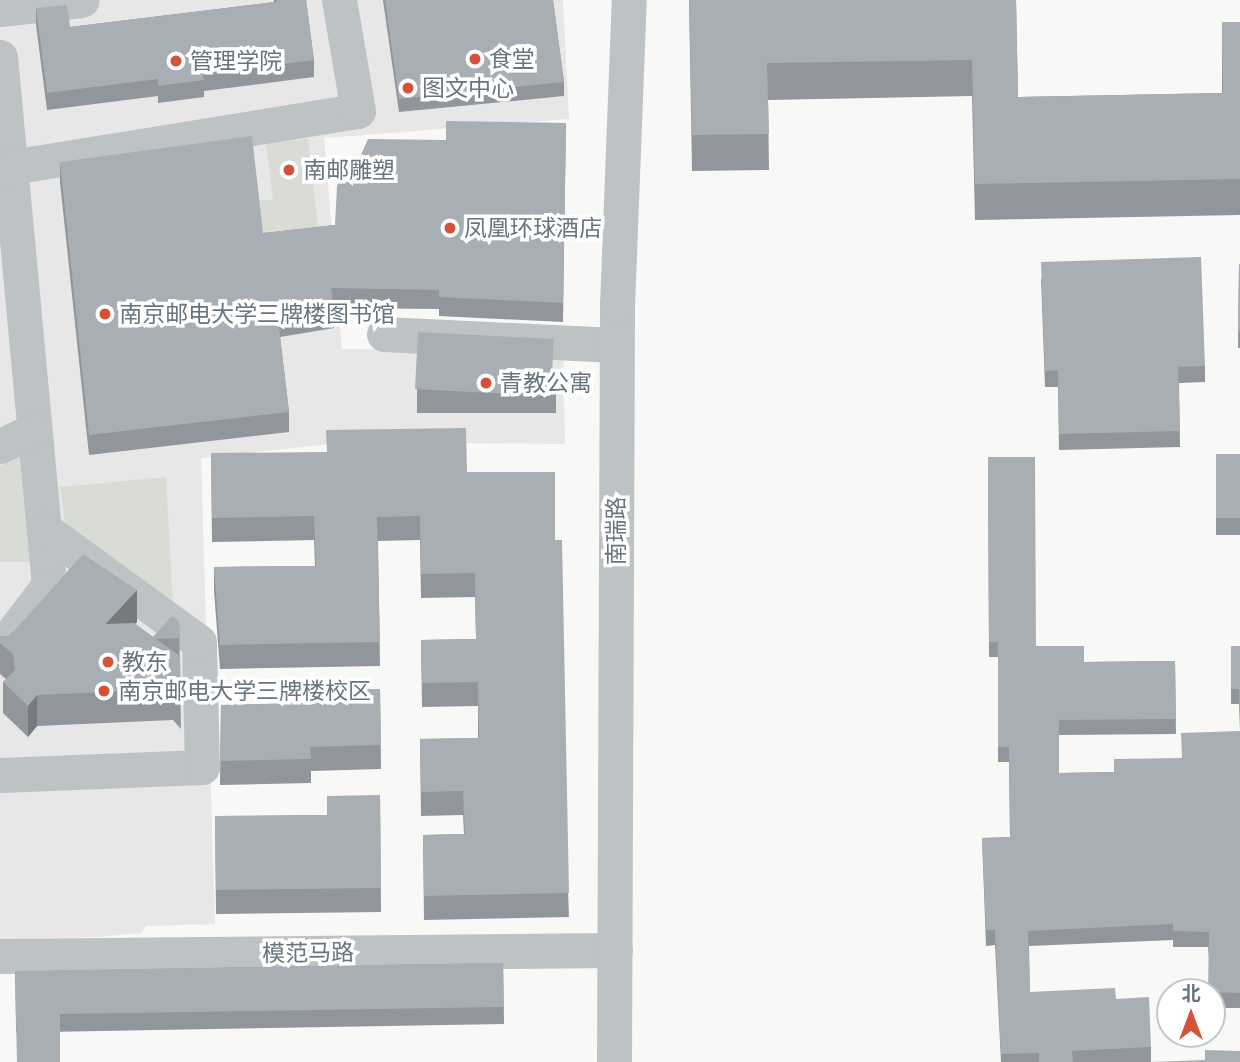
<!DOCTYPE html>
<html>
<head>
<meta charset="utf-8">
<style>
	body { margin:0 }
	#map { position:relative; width:1240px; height:1062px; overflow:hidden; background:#f8f8f6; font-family:"Space Grotesk","Noto Sans SC",sans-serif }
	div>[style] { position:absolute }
	.built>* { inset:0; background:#e6e7e6 }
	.green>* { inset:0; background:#d8dcd5 }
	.minor>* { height:35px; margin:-17.5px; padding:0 17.5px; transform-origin:17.5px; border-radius:17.5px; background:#bdc2c5 }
	.wall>* { inset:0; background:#90969b; transform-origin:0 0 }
	.shaded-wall>* { inset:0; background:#767a7e }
	.building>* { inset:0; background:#a8afb4; transform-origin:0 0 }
	.dots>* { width:19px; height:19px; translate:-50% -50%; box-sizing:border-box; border:4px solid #fff; border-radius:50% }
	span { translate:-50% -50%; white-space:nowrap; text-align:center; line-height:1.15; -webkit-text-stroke:7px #fff; paint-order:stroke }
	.poi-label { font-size:23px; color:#66757e }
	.left { translate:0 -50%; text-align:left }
	.street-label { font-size:23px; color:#66757e }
	.north { position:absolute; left:1156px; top:978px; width:70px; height:70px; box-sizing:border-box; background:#fff; border:2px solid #c2c8cb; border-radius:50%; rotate:0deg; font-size:19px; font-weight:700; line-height:28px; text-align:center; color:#66757e }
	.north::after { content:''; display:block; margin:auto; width:24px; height:32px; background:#d55139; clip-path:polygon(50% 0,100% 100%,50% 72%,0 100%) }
</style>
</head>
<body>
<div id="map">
	<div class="built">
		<div style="clip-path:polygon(0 0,563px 0,569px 119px,324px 138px,342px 349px,563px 350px,565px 444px,348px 442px,201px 458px,215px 924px,146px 926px,141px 933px,98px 937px,0 939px)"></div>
	</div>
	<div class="green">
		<div style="clip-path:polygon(308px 139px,318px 227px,261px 232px,257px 200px,273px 200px,266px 143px)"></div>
		<div style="clip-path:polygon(24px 453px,36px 562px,0 562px,0 466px)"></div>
		<div style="clip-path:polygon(166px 477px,173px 605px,65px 523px,60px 487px)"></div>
	</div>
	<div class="minor">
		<div style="left:0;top:9px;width:82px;rotate:-6.3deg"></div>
		<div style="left:0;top:57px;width:530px;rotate:84.7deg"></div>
		<div style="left:49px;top:585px;width:81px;rotate:127.4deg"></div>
		<div style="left:11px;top:167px;width:351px;rotate:-9.2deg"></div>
		<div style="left:358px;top:111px;width:113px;rotate:-99.7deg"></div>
		<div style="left:384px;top:334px;width:232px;rotate:2.7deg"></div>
		<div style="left:0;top:446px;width:38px;rotate:-25deg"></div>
		<div style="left:0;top:775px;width:202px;rotate:-2.3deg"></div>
		<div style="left:202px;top:767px;width:125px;rotate:-91.4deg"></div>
		<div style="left:199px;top:642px;width:192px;rotate:-143.9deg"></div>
		<div style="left:0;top:956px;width:615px;rotate:-0.56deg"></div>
		<div style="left:614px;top:1062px;width:756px;rotate:-89.77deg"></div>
		<div style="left:617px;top:306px;width:306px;rotate:-87.8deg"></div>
	</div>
	<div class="wall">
		<div style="clip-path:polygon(274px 0,306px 0,314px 60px,314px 77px,204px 91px,204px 97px,158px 103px,158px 96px,47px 110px,36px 25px,36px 8px,70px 27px,274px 2px)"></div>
		<div style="clip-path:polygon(383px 0,553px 0,564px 82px,564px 96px,399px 112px)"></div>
		<div style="clip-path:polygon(689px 0,1016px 0,1018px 97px,1222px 93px,1222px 22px,1240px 22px,1240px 215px,975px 220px,972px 96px,768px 100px,769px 170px,692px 171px)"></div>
		<div style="clip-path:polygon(566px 123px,563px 322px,439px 316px,439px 309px,334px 308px,334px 328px,280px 337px,289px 412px,289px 432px,89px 455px,60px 182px,60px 162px,263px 233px,335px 225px,360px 157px,446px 140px)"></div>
		<div style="clip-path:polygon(1239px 264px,1240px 264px,1240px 348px,1238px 348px)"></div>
		<div style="clip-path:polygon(1041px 278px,1205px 366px,1205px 382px,1179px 383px,1180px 447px,1059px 450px,1058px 387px,1045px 387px)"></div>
		<div style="left:417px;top:389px;width:139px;height:24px"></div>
		<div style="clip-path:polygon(211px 453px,467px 472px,555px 540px,569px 917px,424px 920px,423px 835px,464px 834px,463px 815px,421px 816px,420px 739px,478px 738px,478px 706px,422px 707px,421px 640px,476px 639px,475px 597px,421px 598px,420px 540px,378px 541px,380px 666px,220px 669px,214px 591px,214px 567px,315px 566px,314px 540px,212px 542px)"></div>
		<div style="left:1216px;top:454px;width:24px;height:81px"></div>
		<div style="clip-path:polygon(988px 457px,1036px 646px,1084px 662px,1175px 661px,1176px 734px,1059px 735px,1059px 773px,1114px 772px,1181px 758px,1240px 731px,1239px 704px,1231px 704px,1231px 646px,1240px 646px,1240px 1008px,1212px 1008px,1212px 992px,1208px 947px,1173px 947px,1173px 940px,1029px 946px,1030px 992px,1116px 999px,1151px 1047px,1151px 1062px,1240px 1062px,1001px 1062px,995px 945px,986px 946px,982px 838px,1010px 837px,1009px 762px,998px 762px,998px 657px,989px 657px)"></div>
		<div style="clip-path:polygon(179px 621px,181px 729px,173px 720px,37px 726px,28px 737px,3px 713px,3px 682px,6px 679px,0 674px,0 636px,7px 636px,137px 622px,135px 624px,153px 637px)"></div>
		<div style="clip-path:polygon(380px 689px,381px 769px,311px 771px,311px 783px,220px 785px,221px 705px,307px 703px)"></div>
		<div style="clip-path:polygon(380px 795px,381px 912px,216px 914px,215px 816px,327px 815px)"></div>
		<div style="left:503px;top:963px;width:61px;height:488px;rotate:89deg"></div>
	</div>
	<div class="shaded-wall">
		<div style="clip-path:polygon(137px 590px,137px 622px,105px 656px,105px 624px)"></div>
		<div style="clip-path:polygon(37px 695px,37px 726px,28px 737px,28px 706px)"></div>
	</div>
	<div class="building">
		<div style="clip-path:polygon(276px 0,306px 0,314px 60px,203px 74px,204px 80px,158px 86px,158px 79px,47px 93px,36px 8px,67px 5px,70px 27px,277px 2px)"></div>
		<div style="clip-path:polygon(385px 0,553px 0,564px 82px,399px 99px)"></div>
		<div style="clip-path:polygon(689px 0,1016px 0,1018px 97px,1223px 93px,1222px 22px,1240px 22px,1240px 179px,975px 184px,972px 60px,767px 63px,769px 134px,692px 135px)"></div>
		<div style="clip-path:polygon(446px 121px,566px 123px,563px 303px,439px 297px,439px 290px,331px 288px,334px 308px,278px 318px,289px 412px,89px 435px,60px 162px,252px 136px,263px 233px,335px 225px,337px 186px,348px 158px,360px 157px,368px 139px,446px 140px)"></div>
		<div style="clip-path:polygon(1201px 257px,1205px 366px,1178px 367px,1180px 431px,1059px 434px,1058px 370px,1045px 371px,1041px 262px)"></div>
		<div style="clip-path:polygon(1239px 264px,1240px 264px,1240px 331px,1238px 331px)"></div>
		<div style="left:418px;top:332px;width:136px;height:57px;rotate:3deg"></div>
		<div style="clip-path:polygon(466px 428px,467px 472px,555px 472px,555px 540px,562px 540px,569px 893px,424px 896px,423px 835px,465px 834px,463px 791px,421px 792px,420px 739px,479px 738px,478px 682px,422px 683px,421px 640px,476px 639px,475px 573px,421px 574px,420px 516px,377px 517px,380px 642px,220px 645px,214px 567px,316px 566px,314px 516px,212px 518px,211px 453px,327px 452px,326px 430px)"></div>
		<div style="left:1216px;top:454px;width:24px;height:64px"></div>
		<div style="clip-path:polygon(988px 457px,1035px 457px,1036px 646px,1084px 646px,1084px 662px,1175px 661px,1176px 719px,1059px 720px,1059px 773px,1114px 772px,1114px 759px,1182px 758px,1181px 733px,1240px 731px,1240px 993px,1208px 992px,1209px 932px,1173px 931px,1173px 924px,1028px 931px,1030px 992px,1115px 988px,1116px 999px,1149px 997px,1151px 1047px,1072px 1051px,1073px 1062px,1039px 1062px,1039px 1053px,1001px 1054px,995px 930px,986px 930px,982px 838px,1010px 837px,1009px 747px,998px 747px,998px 642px,989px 642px)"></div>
		<div style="clip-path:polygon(83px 554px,137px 590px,105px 624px,134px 623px,153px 637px,172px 616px,179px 621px,180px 638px,156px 639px,180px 656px,181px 697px,173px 689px,37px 695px,28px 706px,3px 682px,15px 670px,13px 654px,0 643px,0 636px,7px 636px,15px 630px)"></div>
		<div style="clip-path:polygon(1231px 646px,1240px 646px,1240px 717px,1239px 689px,1231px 689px)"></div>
		<div style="clip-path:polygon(380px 689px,381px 745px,310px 747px,311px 759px,220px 761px,221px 705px,307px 703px,307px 690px)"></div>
		<div style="clip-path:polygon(380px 795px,381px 888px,216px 890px,215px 816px,327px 815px,327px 796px)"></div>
		<div style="clip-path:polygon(503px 963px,504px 1007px,60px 1014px,60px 1062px,17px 1062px,15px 971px)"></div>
		<div style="clip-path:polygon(1205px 1050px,1240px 1051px,1240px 1062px,1150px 1062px,1205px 1060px)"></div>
	</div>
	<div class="dots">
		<div style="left:475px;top:59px;background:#d55139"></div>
		<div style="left:176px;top:61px;background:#d55139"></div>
		<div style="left:408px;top:88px;background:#d55139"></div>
		<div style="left:289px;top:170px;background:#d55139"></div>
		<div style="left:450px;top:228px;background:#d55139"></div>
		<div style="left:105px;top:314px;background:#d55139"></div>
		<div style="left:486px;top:383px;background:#d55139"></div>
		<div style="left:108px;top:662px;background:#d55139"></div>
		<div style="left:104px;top:691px;background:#d55139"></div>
	</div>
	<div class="poi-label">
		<span class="left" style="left:489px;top:59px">食堂</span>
		<span class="left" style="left:190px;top:61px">管理学院</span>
		<span class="left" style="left:422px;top:88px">图文中心</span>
		<span class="left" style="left:303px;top:170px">南邮雕塑</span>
		<span class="left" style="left:464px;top:228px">凤凰环球酒店</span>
		<span class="left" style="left:119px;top:314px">南京邮电大学三牌楼图书馆</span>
		<span class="left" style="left:500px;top:383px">青教公寓</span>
		<span class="left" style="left:122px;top:662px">教东</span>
		<span class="left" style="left:118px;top:691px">南京邮电大学三牌楼校区</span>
	</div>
	<div class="street-label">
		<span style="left:616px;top:531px;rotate:-90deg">南瑞路</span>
		<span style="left:308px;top:953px;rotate:-1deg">模范马路</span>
	</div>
	<div class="north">北</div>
</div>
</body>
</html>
